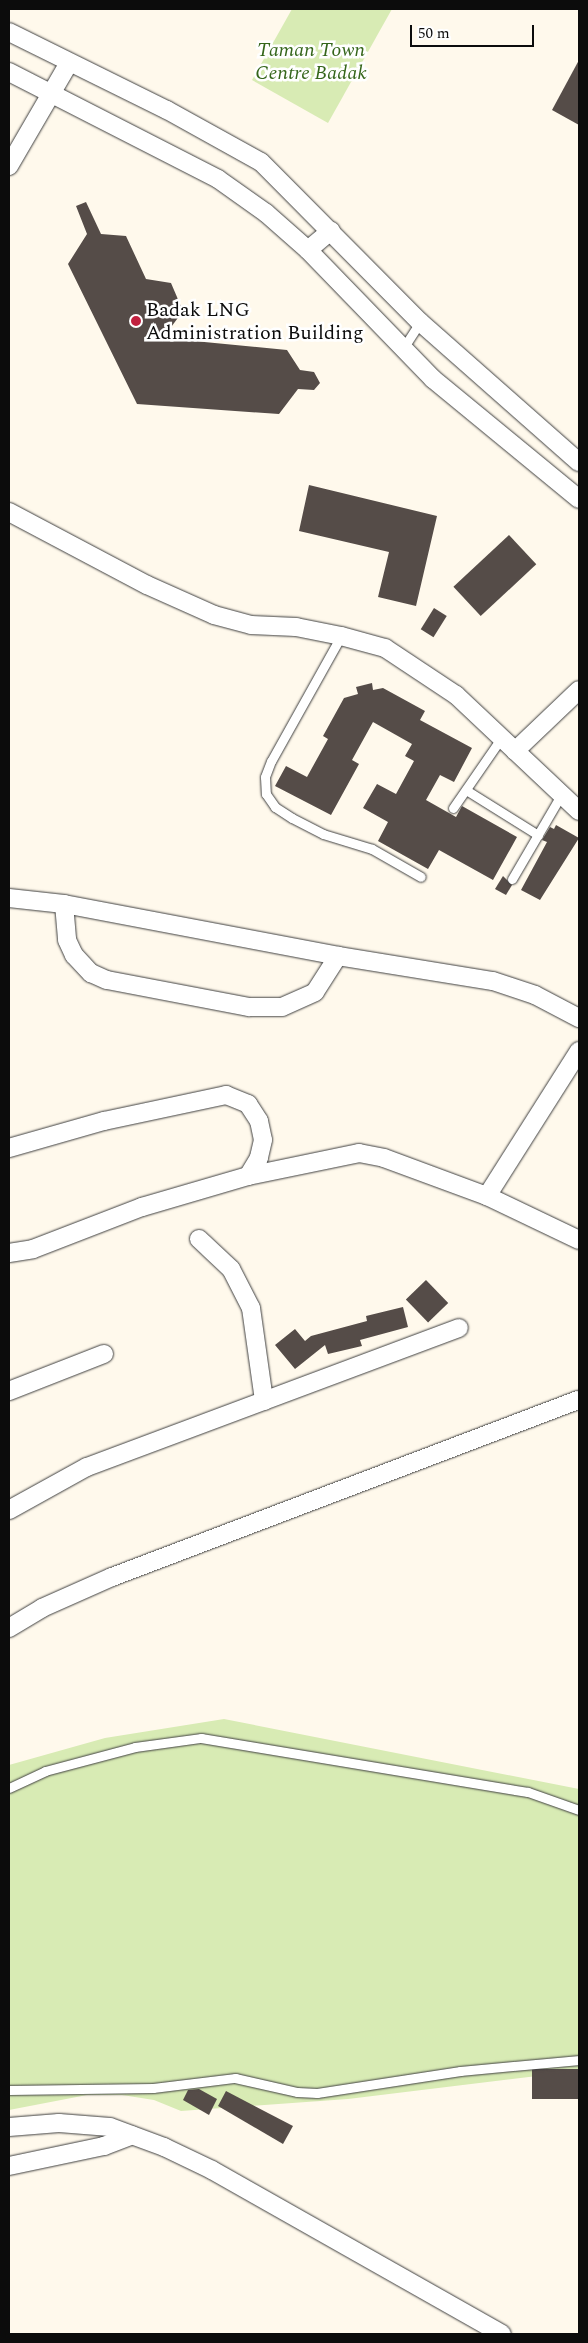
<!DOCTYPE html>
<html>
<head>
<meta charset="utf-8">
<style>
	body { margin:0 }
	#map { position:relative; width:588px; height:2343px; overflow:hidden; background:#fff9ec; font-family:Spectral,serif }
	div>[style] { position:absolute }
	.green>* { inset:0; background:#d8ebb4 }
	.building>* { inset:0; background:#554c48; transform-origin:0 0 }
	.roads { filter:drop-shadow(0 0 1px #3f3f3f) drop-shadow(0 0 1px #3f3f3f) }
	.service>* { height:9px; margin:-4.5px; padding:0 4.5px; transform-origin:4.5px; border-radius:4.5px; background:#fff }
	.minor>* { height:18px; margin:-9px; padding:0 9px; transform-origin:9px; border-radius:9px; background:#fff }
	.dots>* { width:14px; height:14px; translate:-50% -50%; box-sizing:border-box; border:2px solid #fff; border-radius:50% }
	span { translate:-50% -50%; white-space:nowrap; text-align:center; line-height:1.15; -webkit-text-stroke:5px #fff; paint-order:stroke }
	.park-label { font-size:20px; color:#35661b; font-style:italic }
	.poi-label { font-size:20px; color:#0c0c0c }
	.left { translate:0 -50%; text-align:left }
	.frame { position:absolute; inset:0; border:10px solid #0c0c0c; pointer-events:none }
	.scale { position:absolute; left:410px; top:25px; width:124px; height:22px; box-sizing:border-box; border:2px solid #0c0c0c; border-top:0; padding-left:6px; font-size:15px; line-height:18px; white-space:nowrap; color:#0c0c0c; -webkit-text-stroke:4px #fff; paint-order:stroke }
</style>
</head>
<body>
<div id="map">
	<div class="green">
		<div style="clip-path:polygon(292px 9px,392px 9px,328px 123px,252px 80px)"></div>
		<div style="clip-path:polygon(224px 1719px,579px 1789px,579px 2071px,348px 2099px,181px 2111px,154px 2100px,122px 2095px,87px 2095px,9px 2110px,9px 1765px,105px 1738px)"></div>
	</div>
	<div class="building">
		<div style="clip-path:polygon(579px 60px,579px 125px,552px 110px)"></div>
		<div style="clip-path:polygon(86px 202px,101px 234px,126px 236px,146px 279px,171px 283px,183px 311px,163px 338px,287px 350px,300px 370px,314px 372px,320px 383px,314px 390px,298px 389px,279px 414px,137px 404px,68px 264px,87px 234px,76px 206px)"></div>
		<div style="clip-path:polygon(309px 485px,437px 516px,416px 606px,378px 597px,389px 552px,299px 531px)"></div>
		<div style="left:509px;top:535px;width:40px;height:76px;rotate:47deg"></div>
		<div style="left:434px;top:608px;width:15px;height:25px;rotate:32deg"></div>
		<div style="clip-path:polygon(372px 683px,373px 690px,383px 688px,425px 711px,420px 720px,472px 748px,454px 782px,440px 775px,426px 800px,456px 817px,462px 806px,517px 837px,493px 880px,439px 850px,428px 869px,378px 841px,388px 822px,363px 808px,377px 784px,396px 794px,414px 761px,405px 756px,412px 744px,373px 722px,352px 760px,359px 764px,331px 815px,275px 786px,286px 766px,307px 777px,328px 739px,323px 736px,344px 698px,358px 694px,356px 687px)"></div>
		<div style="clip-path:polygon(556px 825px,579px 838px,540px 900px,521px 890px,547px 842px,542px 840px,550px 827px,554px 829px)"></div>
		<div style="clip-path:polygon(503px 876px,512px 885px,506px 895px,495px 889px)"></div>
		<div style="left:426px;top:1280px;width:32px;height:28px;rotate:46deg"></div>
		<div style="clip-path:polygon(403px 1307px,408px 1327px,360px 1340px,362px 1346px,328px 1354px,325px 1345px,295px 1369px,275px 1345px,295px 1329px,305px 1341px,311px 1336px,367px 1321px,366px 1316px)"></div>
		<div style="left:579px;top:2069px;width:30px;height:47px;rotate:90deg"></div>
		<div style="clip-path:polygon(199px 2089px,217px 2099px,209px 2115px,183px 2100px,188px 2090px)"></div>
		<div style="clip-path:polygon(226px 2091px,293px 2126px,283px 2144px,218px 2106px)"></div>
	</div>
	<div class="roads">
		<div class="service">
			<div style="left:402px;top:350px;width:33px;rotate:-57deg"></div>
			<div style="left:341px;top:636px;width:143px;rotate:119.2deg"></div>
			<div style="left:271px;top:761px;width:17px;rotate:111deg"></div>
			<div style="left:265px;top:777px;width:17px;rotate:87deg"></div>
			<div style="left:266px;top:794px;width:16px;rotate:55deg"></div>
			<div style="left:275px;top:807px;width:20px;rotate:33deg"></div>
			<div style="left:292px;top:818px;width:35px;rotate:27deg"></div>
			<div style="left:323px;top:834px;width:51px;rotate:17deg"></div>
			<div style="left:372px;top:849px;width:56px;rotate:29.7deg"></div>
			<div style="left:466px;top:790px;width:85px;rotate:32deg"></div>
			<div style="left:453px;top:808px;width:86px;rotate:-55.4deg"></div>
			<div style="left:512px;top:879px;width:97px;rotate:-59.7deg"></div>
			<div style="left:9px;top:1788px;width:40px;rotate:-25deg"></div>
			<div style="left:45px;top:1771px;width:93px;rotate:-14.9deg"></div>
			<div style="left:135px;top:1747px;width:67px;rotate:-7.8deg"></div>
			<div style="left:201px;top:1738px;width:331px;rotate:9.4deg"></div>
			<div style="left:528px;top:1792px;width:54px;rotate:19.4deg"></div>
			<div style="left:9px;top:2090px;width:144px;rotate:-0.8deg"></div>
			<div style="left:153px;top:2088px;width:83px;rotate:-7deg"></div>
			<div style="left:235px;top:2078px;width:64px;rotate:12.7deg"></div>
			<div style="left:297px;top:2092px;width:20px;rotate:3deg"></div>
			<div style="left:317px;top:2093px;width:145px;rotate:-8.7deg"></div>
			<div style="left:460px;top:2071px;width:120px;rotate:-5.3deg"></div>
		</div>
		<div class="minor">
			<div style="left:9px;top:32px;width:176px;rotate:26.3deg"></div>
			<div style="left:167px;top:110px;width:107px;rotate:29deg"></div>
			<div style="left:261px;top:162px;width:226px;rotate:45.2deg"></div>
			<div style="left:420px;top:322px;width:212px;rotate:41.4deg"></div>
			<div style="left:9px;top:72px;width:235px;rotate:27.1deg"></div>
			<div style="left:218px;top:179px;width:59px;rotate:35.3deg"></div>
			<div style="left:266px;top:213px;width:56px;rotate:41.4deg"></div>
			<div style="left:308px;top:250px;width:180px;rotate:45.9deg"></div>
			<div style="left:433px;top:379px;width:189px;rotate:39.4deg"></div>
			<div style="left:9px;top:166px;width:119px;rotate:-59.8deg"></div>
			<div style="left:308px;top:250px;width:30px;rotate:-40deg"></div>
			<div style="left:9px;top:512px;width:156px;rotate:27.9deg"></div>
			<div style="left:147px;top:585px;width:73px;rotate:24.1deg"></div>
			<div style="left:214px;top:615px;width:38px;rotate:15deg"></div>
			<div style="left:251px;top:625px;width:45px;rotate:2.5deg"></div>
			<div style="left:296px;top:627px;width:46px;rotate:11.3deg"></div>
			<div style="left:341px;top:636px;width:46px;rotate:15.3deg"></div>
			<div style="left:385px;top:648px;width:85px;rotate:33.5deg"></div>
			<div style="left:456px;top:695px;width:169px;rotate:43.3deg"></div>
			<div style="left:515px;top:751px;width:88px;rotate:-43.6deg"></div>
			<div style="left:9px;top:898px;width:55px;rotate:6.2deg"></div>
			<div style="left:64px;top:904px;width:279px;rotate:10.7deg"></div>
			<div style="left:338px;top:956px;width:157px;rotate:9.2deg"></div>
			<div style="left:493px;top:981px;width:44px;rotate:18.4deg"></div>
			<div style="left:535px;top:995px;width:50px;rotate:27.6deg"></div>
			<div style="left:64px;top:904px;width:36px;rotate:85deg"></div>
			<div style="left:67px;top:940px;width:17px;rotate:65deg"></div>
			<div style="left:74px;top:955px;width:25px;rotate:47deg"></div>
			<div style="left:91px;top:973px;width:17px;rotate:24deg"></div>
			<div style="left:107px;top:980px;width:145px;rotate:10.8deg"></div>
			<div style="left:249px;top:1007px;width:33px"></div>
			<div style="left:282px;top:1007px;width:36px;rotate:-24deg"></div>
			<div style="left:315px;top:992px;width:43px;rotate:-57.4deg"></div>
			<div style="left:9px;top:1148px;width:99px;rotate:-15.9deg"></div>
			<div style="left:104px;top:1121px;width:125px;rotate:-12deg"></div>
			<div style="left:226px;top:1095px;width:24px;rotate:22deg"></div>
			<div style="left:248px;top:1104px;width:20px;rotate:57deg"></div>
			<div style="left:259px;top:1121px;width:19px;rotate:78deg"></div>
			<div style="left:263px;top:1140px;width:18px;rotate:103deg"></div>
			<div style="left:259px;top:1158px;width:21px;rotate:121deg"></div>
			<div style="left:487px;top:1196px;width:172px;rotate:-57.6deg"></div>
			<div style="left:199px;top:1239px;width:44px;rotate:43.2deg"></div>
			<div style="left:231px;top:1269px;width:44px;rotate:62.9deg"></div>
			<div style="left:251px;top:1308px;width:94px;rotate:82deg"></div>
			<div style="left:9px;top:1253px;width:24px;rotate:-9deg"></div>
			<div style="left:33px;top:1249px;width:117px;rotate:-21.1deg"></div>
			<div style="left:142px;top:1207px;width:110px;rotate:-16.3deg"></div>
			<div style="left:248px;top:1176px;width:113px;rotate:-11.7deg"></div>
			<div style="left:359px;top:1153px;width:25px;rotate:11deg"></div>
			<div style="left:384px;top:1158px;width:110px;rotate:20.3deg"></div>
			<div style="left:487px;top:1196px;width:102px;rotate:25.6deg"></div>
			<div style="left:9px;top:1391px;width:102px;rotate:-21.3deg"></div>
			<div style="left:9px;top:1510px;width:89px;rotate:-28.9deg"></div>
			<div style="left:87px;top:1467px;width:397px;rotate:-20.5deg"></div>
			<div style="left:9px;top:1628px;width:39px;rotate:-31deg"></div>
			<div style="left:42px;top:1608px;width:77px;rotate:-23.9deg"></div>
			<div style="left:112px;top:1577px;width:499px;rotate:-20.8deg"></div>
			<div style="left:9px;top:2127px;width:50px;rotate:-4.6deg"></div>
			<div style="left:59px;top:2123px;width:51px;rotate:4.5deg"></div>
			<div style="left:110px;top:2127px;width:58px;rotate:20.3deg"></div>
			<div style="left:164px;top:2147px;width:53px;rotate:25.6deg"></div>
			<div style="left:212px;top:2170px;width:333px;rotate:29.5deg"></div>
			<div style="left:9px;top:2166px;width:97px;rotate:-11.9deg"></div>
			<div style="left:104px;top:2146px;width:30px;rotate:-21deg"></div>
		</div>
	</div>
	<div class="dots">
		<div style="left:136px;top:321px;background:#c1203e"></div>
	</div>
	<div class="park-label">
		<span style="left:311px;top:62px">Taman Town<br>Centre Badak</span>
	</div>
	<div class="poi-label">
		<span class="left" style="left:146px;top:322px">Badak LNG<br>Administration Building</span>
	</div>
	<div class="frame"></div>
	<div class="scale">50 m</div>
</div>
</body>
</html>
